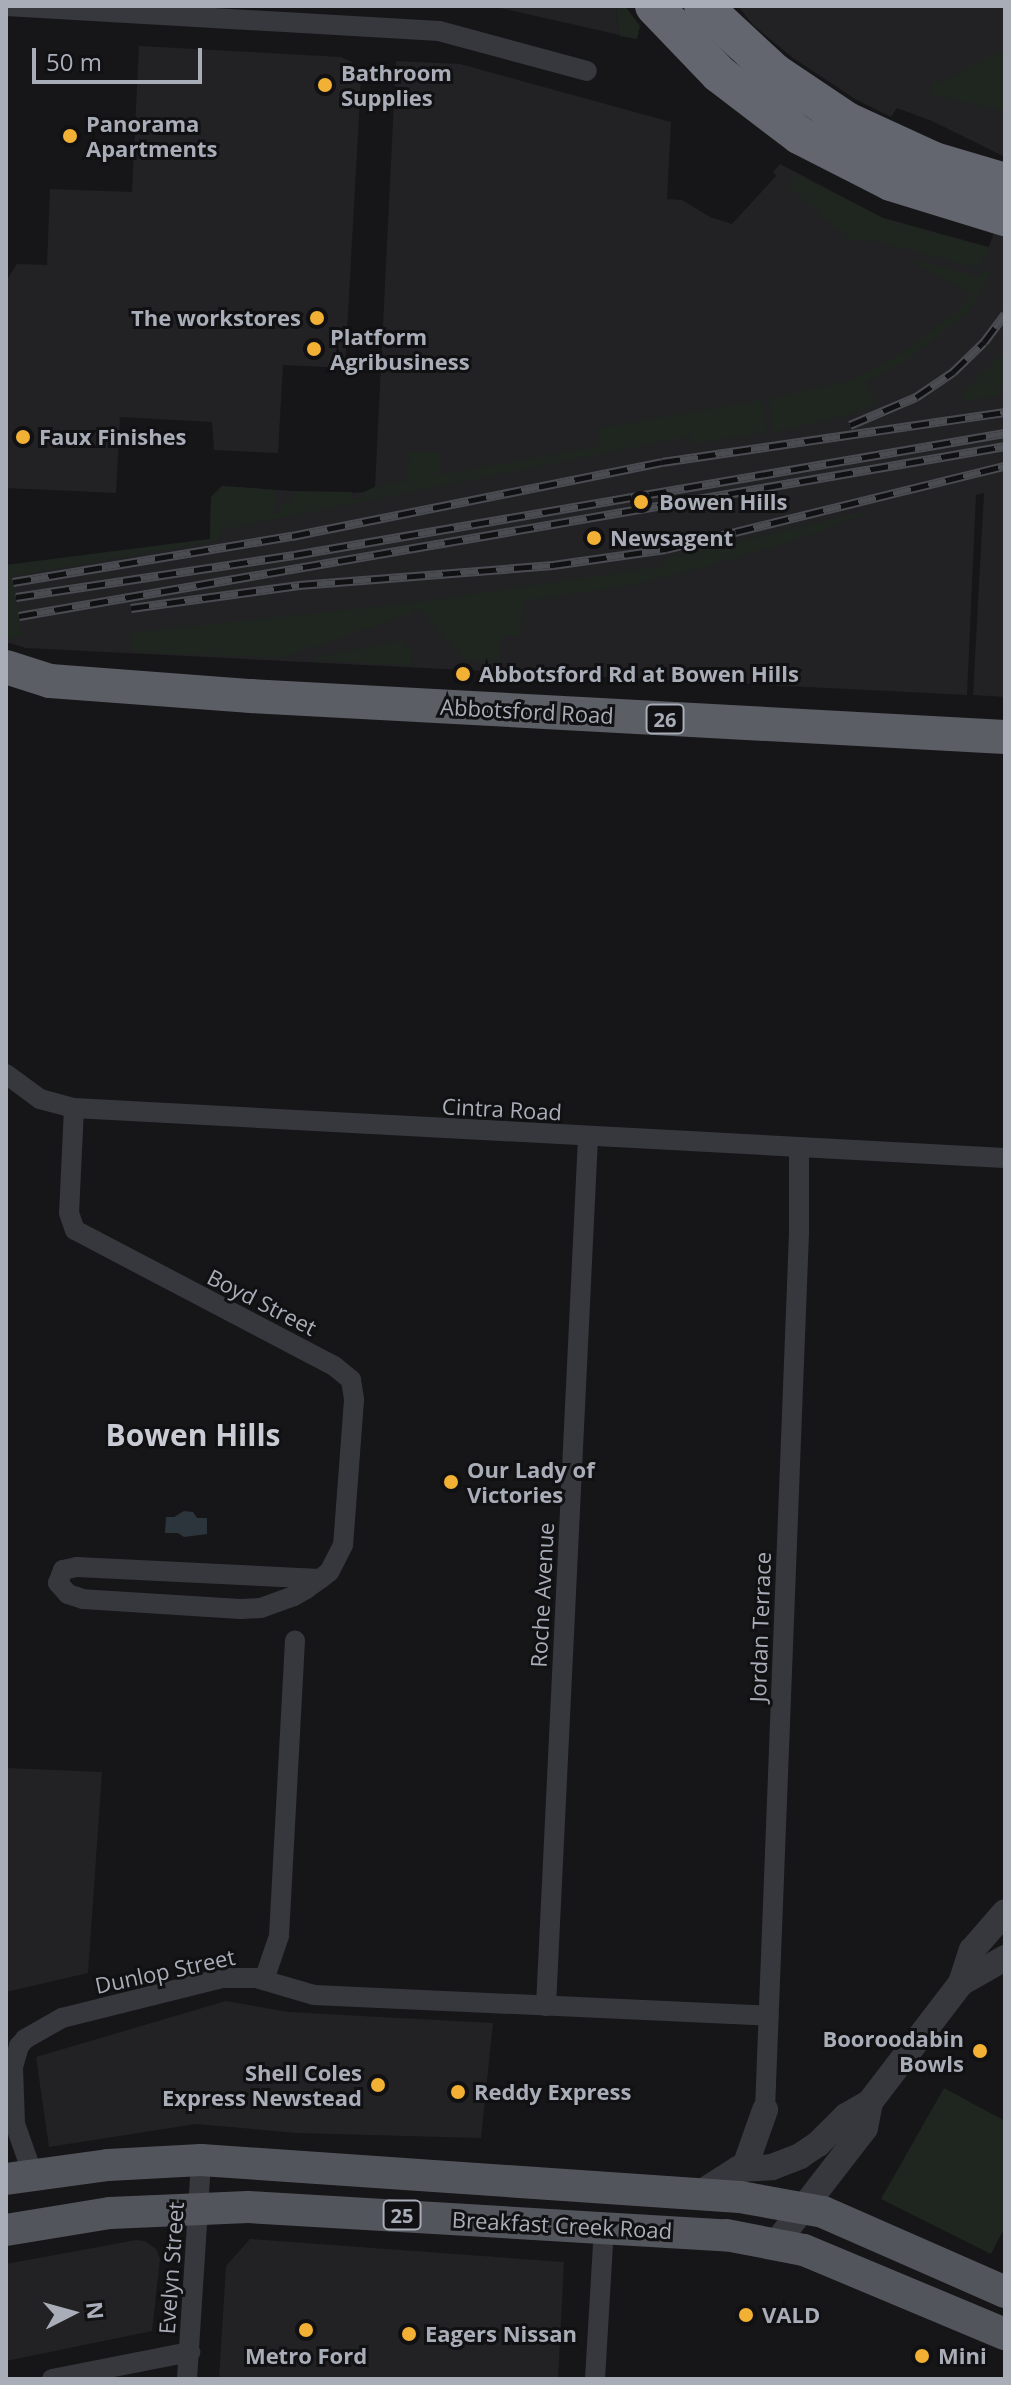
<!DOCTYPE html>
<html>
<head>
<meta charset="utf-8">
<style>
	body { margin:0 }
	#map { position:relative; width:1011px; height:2385px; overflow:hidden; background:#161618; font-family:"Open Sans",sans-serif }
	div>[style] { position:absolute }
	.built>* { inset:0; background:#222225 }
	.green>* { inset:0; background:#1e261f }
	.water>* { inset:0; background:#2c353c }
	.minor>* { height:20px; margin:-10px; padding:0 10px; transform-origin:10px; border-radius:10px; background:#37383d }
	.tertiary>* { height:26px; margin:-13px; padding:0 13px; transform-origin:13px; border-radius:13px; background:#37383d }
	.primary>* { height:32px; margin:-16px; padding:0 16px; transform-origin:16px; border-radius:16px; background:#53555c }
	.trunk>* { height:34px; margin:-17px; padding:0 17px; transform-origin:17px; border-radius:17px; background:#5b5e65 }
	.motorway>* { height:38px; margin:-19px; padding:0 19px; transform-origin:19px; border-radius:19px; background:#63666e }
	.rail>* { height:9px; margin-top:-4.5px; transform-origin:0; background:repeating-linear-gradient(90deg,#111113 0 18px,#4a4c52 0 36px); box-sizing:border-box; border-block:2px solid #4a4c52 }
	.dots>* { width:22px; height:22px; translate:-50% -50%; box-sizing:border-box; border:4px solid #111113; border-radius:50% }
	span { translate:-50% -50%; white-space:nowrap; text-align:center; line-height:1.15; -webkit-text-stroke:6px #111113; paint-order:stroke }
	.shield-label span { padding:2px 6px; background:#111113; border:2px solid; border-radius:6px; -webkit-text-stroke-width:0 }
	.shield-label { font-size:20px; color:#a8adb8; font-weight:700 }
	.poi-label { font-size:22px; color:#a8adb8; font-weight:700 }
	.left { translate:0 -50%; text-align:left }
	.right { translate:-100% -50%; text-align:right }
	.street-label { font-size:22px; color:#a8adb8 }
	.district-label { font-size:30px; color:#c9ccd4; font-weight:700 }
	.frame { position:absolute; inset:0; border:8px solid #a8adb8; pointer-events:none }
	.north { position:absolute; left:32px; top:2273px; width:80px; height:80px; -webkit-text-stroke:6px #111113; paint-order:stroke; rotate:84deg; font-size:22px; font-weight:700; line-height:32px; text-align:center; color:#a8adb8 }
	.north::after { content:''; display:block; margin:auto; width:28px; height:36px; background:#a8adb8; clip-path:polygon(50% 0,100% 100%,50% 72%,0 100%) }
	.scale { position:absolute; left:32px; top:48px; width:170px; height:36px; box-sizing:border-box; border:4px solid #a8adb8; border-top:0; padding-left:10px; font-size:24px; line-height:28px; white-space:nowrap; color:#a8adb8; -webkit-text-stroke:6px #111113; paint-order:stroke }
</style>
</head>
<body>
<div id="map">
	<div class="built">
		<div style="clip-path:polygon(491px 6px,616px 6px,620px 36px,620px 35px)"></div>
		<div style="clip-path:polygon(738px 6px,1005px 6px,1005px 157px,932px 121px,897px 108px,891px 117px,855px 99px,793px 58px,753px 25px)"></div>
		<div style="clip-path:polygon(139px 46px,341px 57px,352px 62px,358px 70px,361px 79px,345px 368px,283px 365px,278px 453px,214px 450px,212px 422px,120px 417px,116px 493px,6px 488px,6px 281px,17px 264px,47px 265px,50px 189px,132px 192px)"></div>
		<div style="clip-path:polygon(396px 61px,460px 64px,671px 122px,667px 199px,682px 200px,710px 217px,732px 224px,776px 176px,773px 172px,780px 164px,883px 218px,989px 247px,1005px 198px,1005px 697px,973px 695px,984px 493px,976px 495px,967px 695px,26px 648px,6px 642px,6px 565px,210px 539px,211px 497px,222px 486px,335px 494px,364px 492px,375px 487px)"></div>
		<div style="clip-path:polygon(8px 1768px,102px 1772px,88px 1973px,6px 1992px)"></div>
		<div style="clip-path:polygon(226px 2001px,288px 2012px,493px 2023px,481px 2138px,297px 2133px,196px 2124px,49px 2147px,36px 2057px)"></div>
		<div style="clip-path:polygon(250px 2239px,564px 2262px,558px 2379px,219px 2379px,226px 2266px)"></div>
		<div style="clip-path:polygon(136px 2240px,145px 2241px,156px 2249px,160px 2259px,152px 2331px,6px 2361px,6px 2264px)"></div>
	</div>
	<div class="green">
		<div style="clip-path:polygon(616px 6px,625px 6px,640px 26px,637px 39px,620px 36px)"></div>
		<div style="clip-path:polygon(999px 51px,1005px 62px,1005px 112px,929px 94px,934px 76px,938px 84px)"></div>
		<div style="clip-path:polygon(797px 175px,883px 218px,990px 248px,978px 268px,874px 241px,850px 240px,788px 186px)"></div>
		<div style="clip-path:polygon(905px 258px,976px 276px,985px 271px,990px 273px,979px 297px,966px 314px,910px 358px,866px 382px,877px 404px,847px 416px,774px 432px,768px 399px,852px 380px,905px 351px,960px 308px,971px 294px)"></div>
		<div style="clip-path:polygon(1005px 352px,1005px 378px,998px 396px,962px 402px,963px 392px)"></div>
		<div style="clip-path:polygon(762px 400px,767px 432px,693px 444px,691px 436px,222px 530px,218px 541px,12px 576px,22px 636px,6px 639px,6px 565px,210px 539px,211px 497px,222px 486px,276px 490px,274px 513px,280px 514px,281px 502px,289px 503px,295px 491px,352px 492px,353px 500px,364px 499px,364px 492px,375px 487px,407px 481px,409px 451px,439px 453px,439px 475px,600px 446px,598px 428px)"></div>
		<div style="clip-path:polygon(876px 509px,806px 537px,702px 568px,633px 585px,523px 601px,520px 637px,501px 636px,500px 662px,466px 660px,420px 610px,413px 609px,413px 613px,281px 658px,133px 652px,129px 633px,409px 603px,644px 569px,665px 566px,663px 559px)"></div>
		<div style="clip-path:polygon(404px 640px,403px 646px,412px 647px,411px 666px,316px 660px,314px 657px)"></div>
		<div style="clip-path:polygon(944px 2088px,1005px 2121px,1005px 2227px,991px 2254px,881px 2199px)"></div>
	</div>
	<div class="water">
		<div style="clip-path:polygon(184px 1511px,193px 1512px,197px 1518px,207px 1518px,207px 1534px,184px 1537px,178px 1533px,165px 1533px,166px 1517px,174px 1517px)"></div>
	</div>
	<div class="minor">
		<div style="left:6px;top:6px;width:434px;rotate:3.3deg"></div>
		<div style="left:439px;top:31px;width:153px;rotate:15.1deg"></div>
		<div style="left:6px;top:1074px;width:42px;rotate:36.3deg"></div>
		<div style="left:40px;top:1099px;width:35px;rotate:15deg"></div>
		<div style="left:74px;top:1108px;width:932px;rotate:3.07deg"></div>
		<div style="left:74px;top:1108px;width:105px;rotate:92.7deg"></div>
		<div style="left:69px;top:1213px;width:18px;rotate:71deg"></div>
		<div style="left:75px;top:1230px;width:293px;rotate:27.7deg"></div>
		<div style="left:334px;top:1366px;width:22px;rotate:39deg"></div>
		<div style="left:351px;top:1380px;width:20px;rotate:81deg"></div>
		<div style="left:354px;top:1400px;width:145px;rotate:94.3deg"></div>
		<div style="left:343px;top:1545px;width:30px;rotate:117deg"></div>
		<div style="left:329px;top:1572px;width:11px;rotate:142deg"></div>
		<div style="left:320px;top:1579px;width:17px;rotate:144deg"></div>
		<div style="left:306px;top:1589px;width:14px;rotate:150deg"></div>
		<div style="left:294px;top:1596px;width:35px;rotate:160deg"></div>
		<div style="left:261px;top:1608px;width:21px;rotate:177deg"></div>
		<div style="left:240px;top:1609px;width:157px;rotate:-176.4deg"></div>
		<div style="left:83px;top:1599px;width:16px;rotate:-162deg"></div>
		<div style="left:68px;top:1594px;width:15px;rotate:-132deg"></div>
		<div style="left:58px;top:1583px;width:14px;rotate:-69deg"></div>
		<div style="left:63px;top:1570px;width:14px;rotate:-12deg"></div>
		<div style="left:77px;top:1567px;width:243px;rotate:2.8deg"></div>
		<div style="left:264px;top:1980px;width:46px;rotate:-71.2deg"></div>
		<div style="left:279px;top:1936px;width:296px;rotate:-86.9deg"></div>
		<div style="left:546px;top:2006px;width:869px;rotate:-87.23deg"></div>
		<div style="left:765px;top:2110px;width:878px;rotate:-87.78deg"></div>
		<div style="left:799px;top:1233px;width:86px;rotate:-90deg"></div>
		<div style="left:33px;top:2175px;width:54px;rotate:-109.4deg"></div>
		<div style="left:15px;top:2124px;width:57px;rotate:-92deg"></div>
		<div style="left:13px;top:2067px;width:22px;rotate:-74deg"></div>
		<div style="left:19px;top:2046px;width:9px;rotate:-49deg"></div>
		<div style="left:25px;top:2039px;width:43px;rotate:-29.6deg"></div>
		<div style="left:62px;top:2018px;width:165px;rotate:-14deg"></div>
		<div style="left:222px;top:1978px;width:34px"></div>
		<div style="left:256px;top:1978px;width:60px;rotate:16.3deg"></div>
		<div style="left:314px;top:1995px;width:455px;rotate:2.6deg"></div>
		<div style="left:52px;top:2379px;width:141px;rotate:-11.1deg"></div>
		<div style="left:187px;top:2379px;width:219px;rotate:-86.3deg"></div>
		<div style="left:595px;top:2379px;width:152px;rotate:-86.6deg"></div>
	</div>
	<div class="tertiary">
		<div style="left:961px;top:1983px;width:51px;rotate:-29.6deg"></div>
		<div style="left:744px;top:2169px;width:63px;rotate:-70.4deg"></div>
		<div style="left:699px;top:2194px;width:46px;rotate:-32.7deg"></div>
		<div style="left:738px;top:2169px;width:34px;rotate:-3deg"></div>
		<div style="left:772px;top:2167px;width:30px;rotate:-21deg"></div>
		<div style="left:800px;top:2156px;width:22px;rotate:-34deg"></div>
		<div style="left:818px;top:2144px;width:40px;rotate:-45deg"></div>
		<div style="left:846px;top:2116px;width:28px;rotate:-30deg"></div>
		<div style="left:870px;top:2102px;width:150px;rotate:-52.6deg"></div>
		<div style="left:961px;top:1983px;width:35px;rotate:-72deg"></div>
		<div style="left:972px;top:1950px;width:50px;rotate:-49deg"></div>
		<div style="left:777px;top:2242px;width:144px;rotate:-52.3deg"></div>
		<div style="left:865px;top:2128px;width:26px;rotate:-79deg"></div>
	</div>
	<div class="primary">
		<div style="left:6px;top:2179px;width:103px;rotate:-7.8deg"></div>
		<div style="left:108px;top:2165px;width:93px;rotate:-3.1deg"></div>
		<div style="left:201px;top:2160px;width:540px;rotate:3.93deg"></div>
		<div style="left:740px;top:2197px;width:84px;rotate:10.2deg"></div>
		<div style="left:823px;top:2212px;width:199px;rotate:23.7deg"></div>
		<div style="left:6px;top:2230px;width:105px;rotate:-9.3deg"></div>
		<div style="left:110px;top:2213px;width:138px;rotate:-2.5deg"></div>
		<div style="left:248px;top:2207px;width:479px;rotate:3.4deg"></div>
		<div style="left:726px;top:2235px;width:79px;rotate:10.9deg"></div>
		<div style="left:804px;top:2250px;width:218px;rotate:22.7deg"></div>
	</div>
	<div class="trunk">
		<div style="left:6px;top:667px;width:46px;rotate:17.7deg"></div>
		<div style="left:50px;top:681px;width:202px;rotate:4.3deg"></div>
		<div style="left:251px;top:696px;width:755px;rotate:3.11deg"></div>
	</div>
	<div class="motorway">
		<div style="left:654px;top:6px;width:94px;rotate:46.3deg"></div>
		<div style="left:719px;top:74px;width:101px;rotate:37.3deg"></div>
		<div style="left:799px;top:135px;width:103px;rotate:27.1deg"></div>
		<div style="left:891px;top:182px;width:119px;rotate:17.1deg"></div>
		<div style="left:703px;top:6px;width:97px;rotate:42.9deg"></div>
		<div style="left:774px;top:72px;width:88px;rotate:33.9deg"></div>
		<div style="left:847px;top:121px;width:96px;rotate:24.7deg"></div>
		<div style="left:934px;top:161px;width:74px;rotate:16.5deg"></div>
	</div>
	<div class="rail">
		<div style="left:850px;top:425px;width:72px;rotate:-23deg"></div>
		<div style="left:916px;top:397px;width:45px;rotate:-34deg"></div>
		<div style="left:953px;top:372px;width:43px;rotate:-44.1deg"></div>
		<div style="left:984px;top:342px;width:35px;rotate:-53deg"></div>
		<div style="left:13px;top:582px;width:283px;rotate:-9.4deg"></div>
		<div style="left:292px;top:536px;width:377px;rotate:-11.3deg"></div>
		<div style="left:662px;top:462px;width:347px;rotate:-8.3deg"></div>
		<div style="left:16px;top:597px;width:281px;rotate:-8.6deg"></div>
		<div style="left:294px;top:555px;width:721px;rotate:-9.74deg"></div>
		<div style="left:131px;top:608px;width:170px;rotate:-7.8deg"></div>
		<div style="left:299px;top:585px;width:255px;rotate:-4.5deg"></div>
		<div style="left:553px;top:565px;width:114px;rotate:-8.1deg"></div>
		<div style="left:666px;top:549px;width:349px;rotate:-13.8deg"></div>
		<div style="left:19px;top:616px;width:1001px;rotate:-9.78deg"></div>
	</div>
	<div class="dots">
		<div style="left:325px;top:85px;background:#f2b134"></div>
		<div style="left:70px;top:136px;background:#f2b134"></div>
		<div style="left:317px;top:318px;background:#f2b134"></div>
		<div style="left:314px;top:349px;background:#f2b134"></div>
		<div style="left:23px;top:437px;background:#f2b134"></div>
		<div style="left:641px;top:502px;background:#f2b134"></div>
		<div style="left:594px;top:538px;background:#f2b134"></div>
		<div style="left:463px;top:674px;background:#f2b134"></div>
		<div style="left:451px;top:1482px;background:#f2b134"></div>
		<div style="left:980px;top:2051px;background:#f2b134"></div>
		<div style="left:378px;top:2085px;background:#f2b134"></div>
		<div style="left:458px;top:2092px;background:#f2b134"></div>
		<div style="left:746px;top:2315px;background:#f2b134"></div>
		<div style="left:306px;top:2330px;background:#f2b134"></div>
		<div style="left:409px;top:2334px;background:#f2b134"></div>
		<div style="left:922px;top:2356px;background:#f2b134"></div>
	</div>
	<div class="shield-label">
		<span style="left:665px;top:719px">26</span>
		<span style="left:402px;top:2215px">25</span>
	</div>
	<div class="poi-label">
		<span class="left" style="left:341px;top:85px">Bathroom<br>Supplies</span>
		<span class="left" style="left:86px;top:136px">Panorama<br>Apartments</span>
		<span class="right" style="left:301px;top:318px">The workstores</span>
		<span class="left" style="left:330px;top:349px">Platform<br>Agribusiness</span>
		<span class="left" style="left:39px;top:437px">Faux Finishes</span>
		<span class="left" style="left:659px;top:502px">Bowen Hills</span>
		<span class="left" style="left:610px;top:538px">Newsagent</span>
		<span class="left" style="left:479px;top:674px">Abbotsford Rd at Bowen Hills</span>
		<span class="left" style="left:467px;top:1482px">Our Lady of<br>Victories</span>
		<span class="right" style="left:964px;top:2051px">Booroodabin<br>Bowls</span>
		<span class="right" style="left:362px;top:2085px">Shell Coles<br>Express Newstead</span>
		<span class="left" style="left:474px;top:2092px">Reddy Express</span>
		<span class="left" style="left:762px;top:2315px">VALD</span>
		<span class="left" style="left:425px;top:2334px">Eagers Nissan</span>
		<span style="left:306px;top:2356px">Metro Ford</span>
		<span class="left" style="left:938px;top:2356px">Mini</span>
	</div>
	<div class="street-label">
		<span style="left:527px;top:711px;rotate:3deg">Abbotsford Road</span>
		<span style="left:502px;top:1109px;rotate:3deg">Cintra Road</span>
		<span style="left:262px;top:1302px;rotate:27deg">Boyd Street</span>
		<span style="left:542px;top:1595px;rotate:-87deg">Roche Avenue</span>
		<span style="left:760px;top:1627px;rotate:-88deg">Jordan Terrace</span>
		<span style="left:165px;top:1971px;rotate:-12deg">Dunlop Street</span>
		<span style="left:562px;top:2225px;rotate:3deg">Breakfast Creek Road</span>
		<span style="left:171px;top:2268px;rotate:-86deg">Evelyn Street</span>
	</div>
	<div class="district-label">
		<span style="left:193px;top:1435px">Bowen Hills</span>
	</div>
	<div class="frame"></div>
	<div class="north">N</div>
	<div class="scale">50 m</div>
</div>
</body>
</html>
